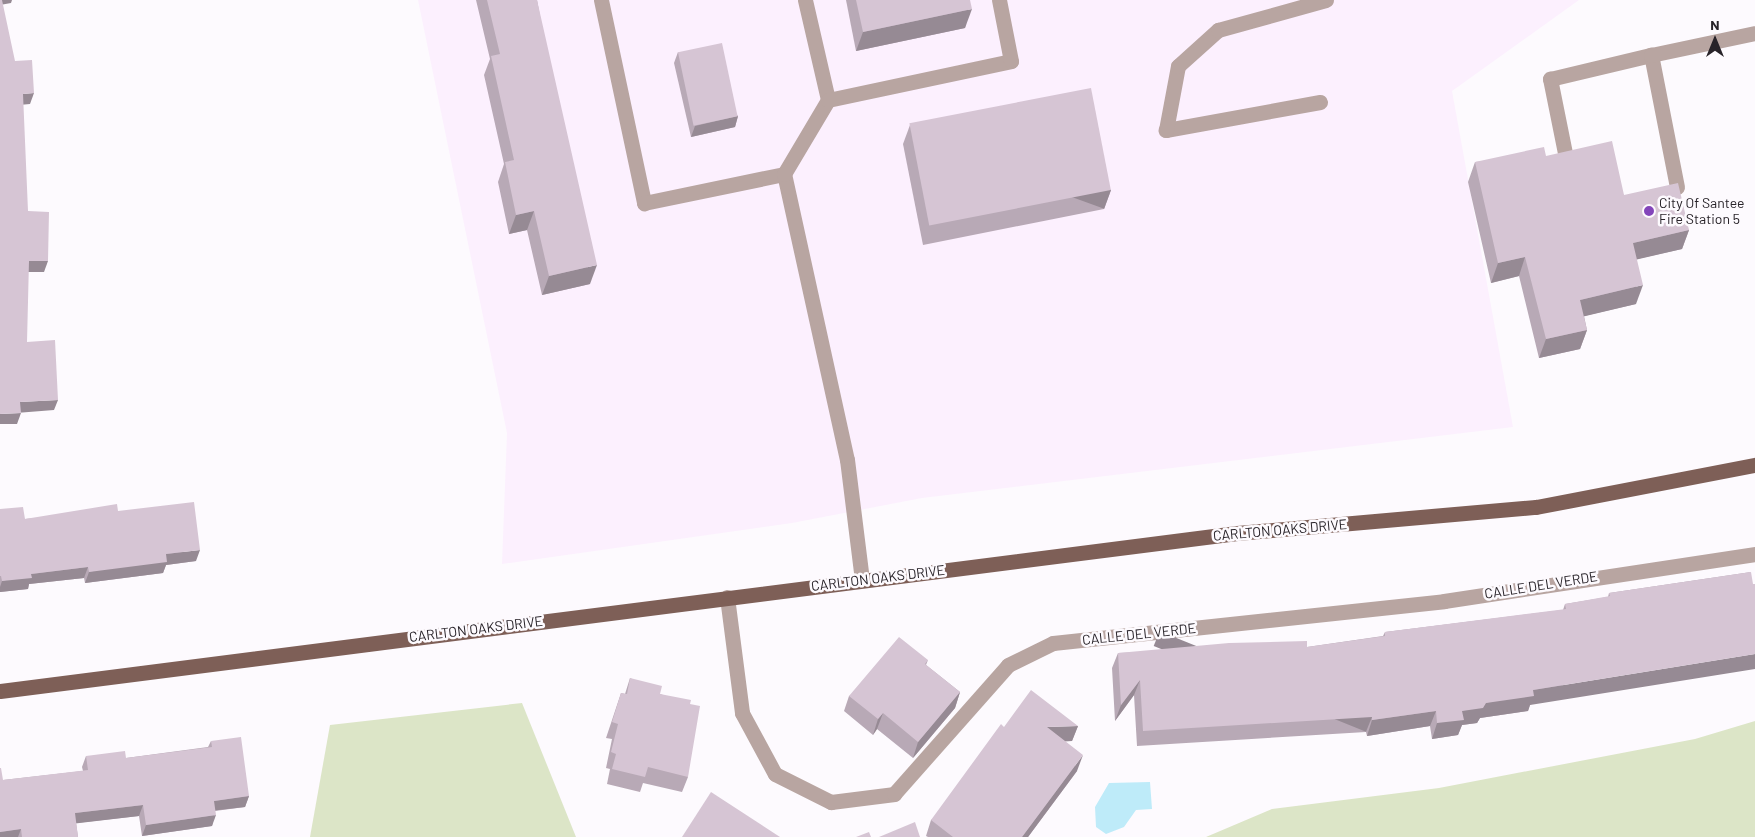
<!DOCTYPE html>
<html>
<head>
<meta charset="utf-8">
<style>
	body { margin:0 }
	#map { position:relative; width:1755px; height:837px; overflow:hidden; background:#fdfafe; font-family:Barlow,sans-serif }
	div>[style] { position:absolute }
	.built>* { inset:0; background:#fcf0fe }
	.green>* { inset:0; background:#dce5c7 }
	.water>* { inset:0; background:#beebf9 }
	.minor>* { height:15px; margin:-7.5px; padding:0 7.5px; transform-origin:7.5px; border-radius:7.5px; background:#b8a5a1 }
	.major>* { height:15px; margin:-7.5px; padding:0 7.5px; transform-origin:7.5px; border-radius:7.5px; background:#7e5f57 }
	.wall>* { inset:0; background:#b8a9b6 }
	.shaded-wall>* { inset:0; background:#968a94; transform-origin:0 0 }
	.building>* { inset:0; background:#d6c5d4; transform-origin:0 0 }
	.dots>* { width:14px; height:14px; translate:-50% -50%; box-sizing:border-box; border:2px solid #fdfafe; border-radius:50% }
	span { translate:-50% -50%; white-space:nowrap; text-align:center; line-height:1.15; -webkit-text-stroke:5px #fdfafe; paint-order:stroke }
	.poi-label { font-size:14px; color:#282329 }
	.left { translate:0 -50%; text-align:left }
	.street-label { font-size:14px; color:#282329 }
	.north { position:absolute; left:1690px; top:15px; width:50px; height:50px; -webkit-text-stroke:4px #fdfafe; paint-order:stroke; rotate:0deg; font-size:14px; font-weight:700; line-height:20px; text-align:center; color:#282329 }
	.north::after { content:''; display:block; margin:auto; width:18px; height:22px; background:#282329; clip-path:polygon(50% 0,100% 100%,50% 72%,0 100%) }
</style>
</head>
<body>
<div id="map">
	<div class="built">
		<div style="clip-path:polygon(418px 0,1579px 0,1452px 91px,1513px 427px,922px 498px,792px 523px,502px 564px,507px 433px)"></div>
	</div>
	<div class="green">
		<div style="clip-path:polygon(522px 703px,576px 837px,310px 837px,330px 725px)"></div>
		<div style="clip-path:polygon(1755px 721px,1755px 837px,1206px 837px,1272px 809px,1439px 788px,1695px 739px)"></div>
	</div>
	<div class="water">
		<div style="clip-path:polygon(1150px 782px,1152px 809px,1136px 810px,1124px 827px,1106px 834px,1096px 827px,1095px 807px,1109px 783px)"></div>
	</div>
	<div class="minor">
		<div style="left:601px;top:0;width:208px;rotate:78deg"></div>
		<div style="left:644px;top:203px;width:143px;rotate:-11.7deg"></div>
		<div style="left:805px;top:0;width:103px;rotate:77deg"></div>
		<div style="left:1320px;top:102px;width:157px;rotate:169.7deg"></div>
		<div style="left:1166px;top:130px;width:65px;rotate:-79.4deg"></div>
		<div style="left:1178px;top:66px;width:54px;rotate:-42deg"></div>
		<div style="left:1218px;top:30px;width:112px;rotate:-15.5deg"></div>
		<div style="left:1566px;top:158px;width:81px;rotate:-101.4deg"></div>
		<div style="left:1550px;top:79px;width:104px;rotate:-13.4deg"></div>
		<div style="left:1677px;top:187px;width:135px;rotate:-101.1deg"></div>
		<div style="left:1651px;top:55px;width:106px;rotate:-11.9deg"></div>
		<div style="left:862px;top:580px;width:121px;rotate:-97.1deg"></div>
		<div style="left:847px;top:460px;width:293px;rotate:-102.4deg"></div>
		<div style="left:784px;top:174px;width:86px;rotate:-59.3deg"></div>
		<div style="left:828px;top:100px;width:187px;rotate:-12deg"></div>
		<div style="left:1011px;top:61px;width:62px;rotate:-101.1deg"></div>
		<div style="left:727px;top:597px;width:117px;rotate:82.6deg"></div>
		<div style="left:742px;top:713px;width:69px;rotate:61.6deg"></div>
		<div style="left:775px;top:774px;width:63px;rotate:26.6deg"></div>
		<div style="left:831px;top:802px;width:64px;rotate:-7.2deg"></div>
		<div style="left:894px;top:794px;width:172px;rotate:-48.5deg"></div>
		<div style="left:1008px;top:665px;width:50px;rotate:-26.1deg"></div>
		<div style="left:1053px;top:643px;width:393px;rotate:-6.1deg"></div>
		<div style="left:1444px;top:601px;width:315px;rotate:-8.6deg"></div>
	</div>
	<div class="major">
		<div style="left:0;top:691px;width:1247px;rotate:-7.28deg"></div>
		<div style="left:1237px;top:533px;width:300px;rotate:-5deg"></div>
		<div style="left:1536px;top:507px;width:223px;rotate:-10.9deg"></div>
	</div>
	<div class="wall">
		<div style="clip-path:polygon(476px 0,537px 0,590px 284px,542px 295px,527px 230px,509px 234px,498px 182px,504px 164px,484px 75px,490px 59px)"></div>
		<div style="clip-path:polygon(846px 0,970px 0,965px 28px,856px 51px)"></div>
		<div style="clip-path:polygon(678px 52px,738px 116px,735px 127px,691px 137px,674px 63px)"></div>
		<div style="clip-path:polygon(910px 125px,1111px 190px,1104px 209px,923px 245px,903px 144px)"></div>
		<div style="clip-path:polygon(1546px 156px,1624px 195px,1689px 230px,1682px 249px,1637px 259px,1636px 304px,1584px 316px,1587px 330px,1580px 349px,1539px 358px,1519px 276px,1491px 283px,1468px 182px,1475px 162px)"></div>
		<div style="clip-path:polygon(0 509px,25px 519px,118px 511px,196px 561px,166px 565px,163px 573px,85px 583px,84px 578px,29px 584px,28px 589px,0 592px)"></div>
		<div style="clip-path:polygon(1751px 572px,1530px 705px,1528px 711px,1480px 718px,1477px 723px,1462px 725px,1458px 735px,1432px 739px,1430px 726px,1367px 736px,1366px 732px,1137px 746px,1134px 695px,1115px 721px,1112px 668px,1118px 653px,1307px 647px,1383px 636px,1385px 632px,1563px 610px,1565px 604px,1608px 597px,1609px 593px)"></div>
		<div style="clip-path:polygon(928px 660px,926px 665px,960px 692px,955px 708px,913px 758px,877px 729px,873px 735px,844px 711px,849px 696px)"></div>
		<div style="clip-path:polygon(630px 678px,660px 694px,690px 704px,688px 777px,682px 792px,643px 783px,640px 792px,607px 784px,610px 769px,606px 768px,612px 739px,606px 738px,621px 693px,625px 694px)"></div>
		<div style="clip-path:polygon(1078px 726px,1072px 741px,1065px 741px,1077px 771px,1028px 837px,928px 837px,926px 836px,931px 820px)"></div>
		<div style="clip-path:polygon(211px 741px,249px 796px,245px 807px,215px 811px,212px 826px,142px 836px,139px 816px,76px 823px,78px 837px,0 837px,3px 780px,83px 771px,82px 767px,86px 756px,126px 758px,208px 747px)"></div>
	</div>
	<div class="shaded-wall">
		<div style="clip-path:polygon(0 0,12px 0,11px 3px,0 5px)"></div>
		<div style="clip-path:polygon(972px 9px,965px 28px,856px 51px,863px 32px)"></div>
		<div style="clip-path:polygon(34px 93px,30px 104px,19px 105px,23px 94px)"></div>
		<div style="clip-path:polygon(738px 116px,735px 127px,691px 137px,695px 126px)"></div>
		<div style="left:1111px;top:190px;width:20px;height:185px;rotate:110deg"></div>
		<div style="clip-path:polygon(534px 211px,527px 230px,509px 234px,516px 215px)"></div>
		<div style="clip-path:polygon(1689px 230px,1682px 249px,1626px 262px,1633px 243px)"></div>
		<div style="clip-path:polygon(1525px 257px,1519px 276px,1491px 283px,1498px 263px)"></div>
		<div style="clip-path:polygon(29px 261px,48px 261px,44px 272px,25px 272px)"></div>
		<div style="clip-path:polygon(597px 265px,590px 284px,542px 295px,549px 276px)"></div>
		<div style="clip-path:polygon(1643px 285px,1636px 304px,1573px 319px,1580px 300px)"></div>
		<div style="clip-path:polygon(1587px 330px,1580px 349px,1539px 358px,1546px 339px)"></div>
		<div style="clip-path:polygon(58px 400px,54px 410px,16px 413px,20px 402px)"></div>
		<div style="clip-path:polygon(21px 413px,17px 424px,0 424px,0 414px)"></div>
		<div style="clip-path:polygon(200px 550px,196px 561px,166px 565px,163px 573px,85px 583px,89px 572px,166px 554px)"></div>
		<div style="clip-path:polygon(88px 567px,84px 578px,29px 584px,28px 589px,0 592px,0 587px,2px 581px,31px 574px)"></div>
		<div style="clip-path:polygon(1755px 654px,1755px 669px,1530px 705px,1528px 711px,1480px 718px,1477px 723px,1462px 725px,1458px 735px,1432px 739px,1437px 723px,1462px 711px,1486px 703px,1533px 690px)"></div>
		<div style="clip-path:polygon(1140px 680px,1134px 695px,1115px 721px,1121px 705px)"></div>
		<div style="clip-path:polygon(960px 692px,955px 708px,913px 758px,918px 742px)"></div>
		<div style="clip-path:polygon(1436px 711px,1430px 726px,1367px 736px,1372px 720px)"></div>
		<div style="clip-path:polygon(883px 713px,877px 729px,873px 735px,878px 719px)"></div>
		<div style="left:1372px;top:717px;width:16px;height:229px;rotate:112deg"></div>
		<div style="clip-path:polygon(1078px 726px,1072px 741px,1042px 743px,1047px 727px)"></div>
		<div style="clip-path:polygon(1083px 755px,1077px 771px,1028px 837px,1022px 837px)"></div>
		<div style="clip-path:polygon(249px 796px,245px 807px,210px 811px,214px 801px)"></div>
		<div style="clip-path:polygon(143px 805px,139px 816px,71px 824px,75px 813px)"></div>
		<div style="clip-path:polygon(216px 815px,212px 826px,142px 836px,146px 825px)"></div>
		<div style="clip-path:polygon(21px 829px,18px 837px,0 837px,0 832px)"></div>
	</div>
	<div class="building">
		<div style="clip-path:polygon(0 0,2px 0,15px 61px,32px 60px,34px 93px,23px 94px,28px 211px,49px 212px,48px 261px,29px 261px,27px 342px,55px 340px,58px 400px,20px 402px,21px 413px,0 414px)"></div>
		<div style="clip-path:polygon(487px 0,537px 0,597px 265px,549px 276px,534px 211px,516px 215px,505px 162px,514px 160px,491px 56px,500px 54px)"></div>
		<div style="clip-path:polygon(856px 0,970px 0,972px 9px,863px 32px)"></div>
		<div style="left:722px;top:43px;width:75px;height:45px;rotate:78deg"></div>
		<div style="left:1091px;top:88px;width:104px;height:185px;rotate:79deg"></div>
		<div style="clip-path:polygon(1612px 141px,1624px 195px,1678px 183px,1689px 230px,1633px 243px,1643px 285px,1580px 300px,1587px 330px,1546px 339px,1525px 257px,1498px 263px,1475px 162px,1544px 147px,1546px 156px)"></div>
		<div style="clip-path:polygon(194px 502px,200px 550px,166px 554px,167px 562px,89px 572px,88px 567px,31px 574px,32px 578px,2px 581px,1px 576px,0 576px,0 509px,23px 507px,25px 519px,117px 504px,118px 511px)"></div>
		<div style="clip-path:polygon(1751px 572px,1753px 584px,1755px 584px,1755px 654px,1533px 690px,1534px 696px,1486px 703px,1483px 708px,1462px 711px,1464px 720px,1437px 723px,1436px 711px,1372px 720px,1372px 717px,1143px 731px,1140px 680px,1121px 705px,1118px 653px,1229px 643px,1307px 641px,1307px 647px,1385px 636px,1385px 632px,1566px 609px,1565px 604px,1610px 596px,1609px 593px)"></div>
		<div style="clip-path:polygon(899px 637px,928px 660px,925px 664px,960px 692px,918px 742px,883px 713px,878px 719px,849px 696px)"></div>
		<div style="clip-path:polygon(630px 678px,662px 686px,660px 694px,691px 700px,690px 704px,700px 706px,688px 777px,648px 767px,645px 777px,612px 769px,616px 754px,611px 752px,618px 724px,612px 722px,621px 693px,627px 694px)"></div>
		<div style="clip-path:polygon(1031px 690px,1078px 726px,1047px 727px,1083px 755px,1022px 837px,953px 837px,931px 820px,1001px 724px,1004px 727px)"></div>
		<div style="clip-path:polygon(241px 737px,249px 796px,214px 801px,216px 815px,146px 825px,143px 805px,75px 813px,78px 837px,22px 837px,21px 829px,0 832px,0 768px,1px 768px,3px 780px,88px 770px,86px 756px,125px 751px,126px 758px,212px 747px,211px 741px)"></div>
		<div style="clip-path:polygon(711px 792px,780px 837px,682px 837px)"></div>
		<div style="clip-path:polygon(915px 822px,920px 837px,879px 837px)"></div>
		<div style="clip-path:polygon(869px 832px,871px 837px,856px 837px)"></div>
	</div>
	<div class="dots">
		<div style="left:1649px;top:211px;background:#8345ba"></div>
	</div>
	<div class="poi-label">
		<span class="left" style="left:1659px;top:211px">City Of Santee<br>Fire Station 5</span>
	</div>
	<div class="street-label">
		<span style="left:1280px;top:530px;rotate:-5deg">CARLTON OAKS DRIVE</span>
		<span style="left:878px;top:578px;rotate:-7deg">CARLTON OAKS DRIVE</span>
		<span style="left:1541px;top:585px;rotate:-9deg">CALLE DEL VERDE</span>
		<span style="left:476px;top:629px;rotate:-7deg">CARLTON OAKS DRIVE</span>
		<span style="left:1139px;top:634px;rotate:-6deg">CALLE DEL VERDE</span>
	</div>
	<div class="north">N</div>
</div>
</body>
</html>
